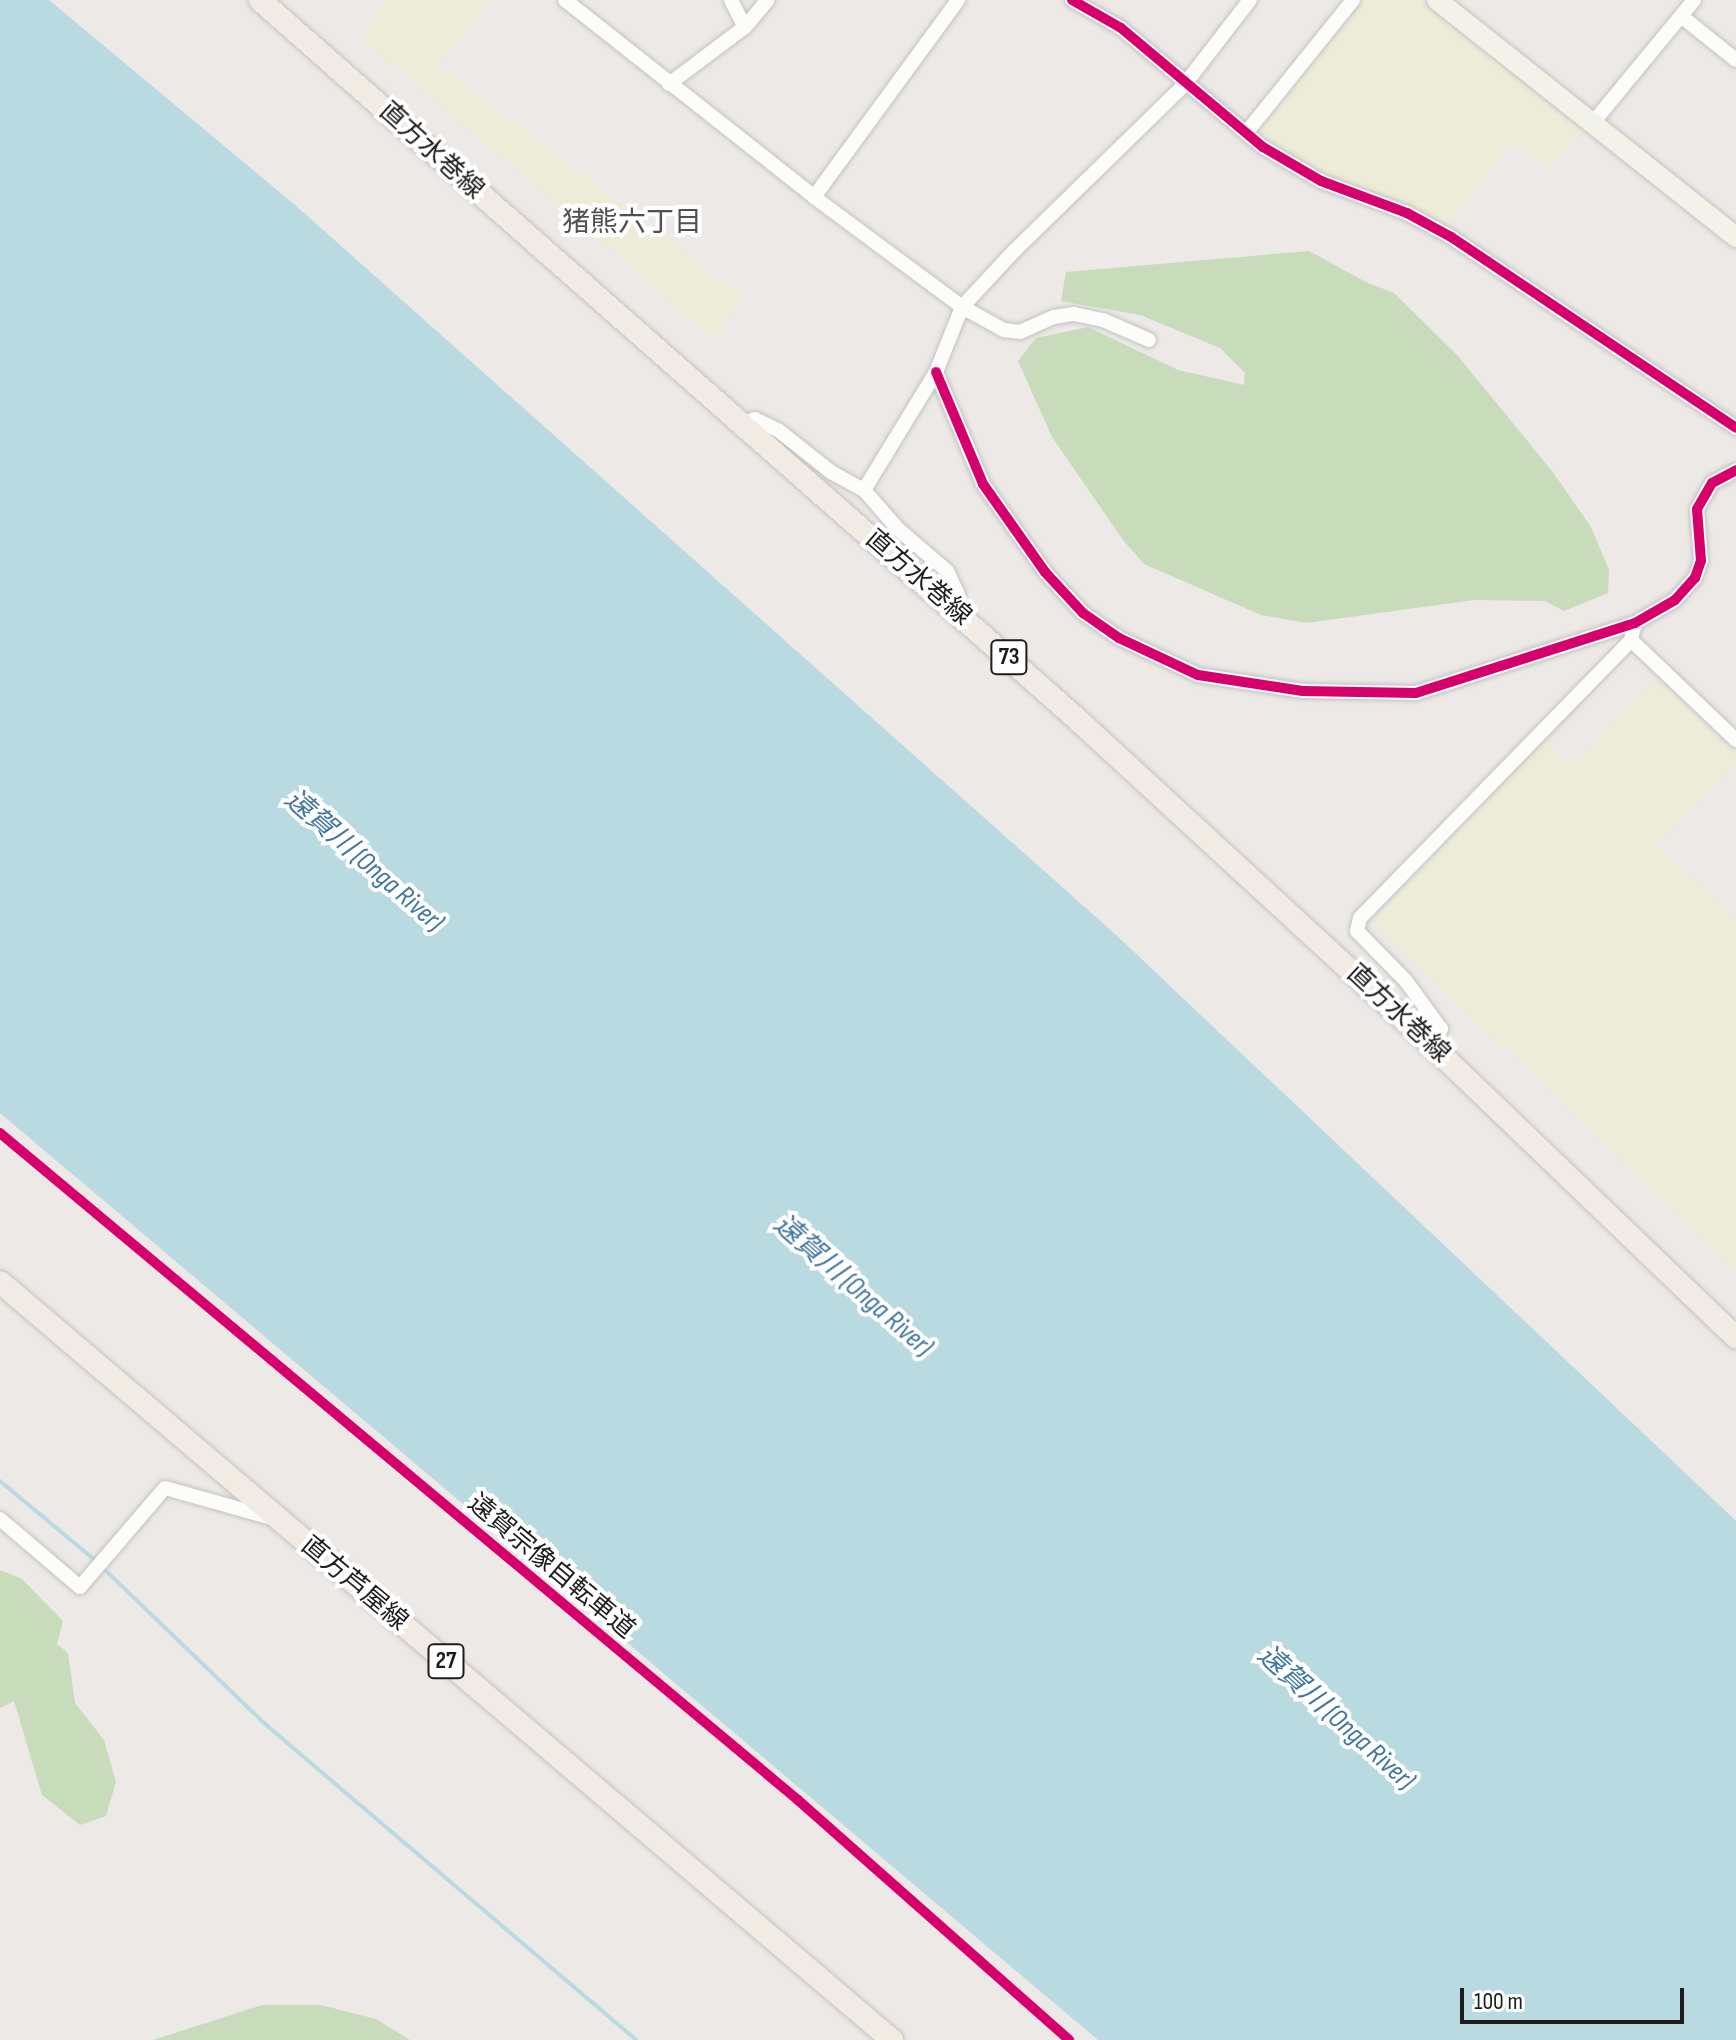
<!DOCTYPE html>
<html>
<head>
<meta charset="utf-8">
<style>
	body { margin:0 }
	#map { position:relative; width:1736px; height:2040px; overflow:hidden; background:#ece9e6; font-family:"Sofia Sans Condensed","Noto Sans JP",sans-serif }
	div>[style] { position:absolute }
	.farmland>* { inset:0; background:#edecd8 }
	.forest>* { inset:0; background:#c8dbba }
	.water>* { inset:0; background:#b8dae0 }
	.stream>* { height:4px; margin:-2px; padding:0 2px; transform-origin:2px; border-radius:2px; background:#b8dae0 }
	.roads { filter:drop-shadow(0 0 2px #c4c3c2) drop-shadow(0 0 2px #c4c3c2) }
	.street>* { height:14px; margin:-7px; padding:0 7px; transform-origin:7px; border-radius:7px; background:#fcfcfb }
	.secondary>* { height:20px; margin:-10px; padding:0 10px; transform-origin:10px; border-radius:10px; background:#f3f2e9 }
	.primary>* { height:22px; margin:-11px; padding:0 11px; transform-origin:11px; border-radius:11px; background:#f1ebe3 }
	.cycleway>* { height:10px; margin:-5px; padding:0 5px; transform-origin:5px; border-radius:5px; background:#d6006c }
	span { translate:-50% -50%; white-space:nowrap; text-align:center; line-height:1.15; -webkit-text-stroke:8px #fff; paint-order:stroke }
	.shield-label span { padding:2px 6px; background:#fff; border:2px solid; border-radius:6px; -webkit-text-stroke-width:0 }
	.shield-label { font-size:24px; color:#1d1d1d; font-weight:700 }
	.street-label { font-size:26px; color:#1d1d1d }
	.neighbourhood-label { font-size:28px; color:#505050 }
	.water-label { font-size:28px; color:#4277a0; font-style:italic }
	.scale { position:absolute; left:1460px; top:1988px; width:224px; height:36px; box-sizing:border-box; border:4px solid #1d1d1d; border-top:0; padding-left:10px; font-size:24px; line-height:28px; white-space:nowrap; color:#1d1d1d; -webkit-text-stroke:6px #fff; paint-order:stroke }
</style>
</head>
<body>
<div id="map">
	<div class="farmland">
		<div style="clip-path:polygon(387px 0,492px 0,439px 65px,742px 296px,714px 339px,363px 39px)"></div>
		<div style="clip-path:polygon(1364px 0,1417px 0,1582px 130px,1550px 170px,1512px 141px,1447px 225px,1407px 205px,1312px 169px,1268px 143px,1254px 131px)"></div>
		<div style="clip-path:polygon(1659px 677px,1736px 752px,1736px 764px,1657px 846px,1736px 919px,1736px 1271px,1373px 922px,1546px 740px,1574px 765px)"></div>
	</div>
	<div class="forest">
		<div style="clip-path:polygon(1309px 251px,1368px 283px,1394px 293px,1458px 356px,1552px 471px,1591px 527px,1609px 570px,1608px 593px,1564px 611px,1545px 601px,1474px 600px,1306px 623px,1261px 615px,1144px 564px,1123px 540px,1052px 437px,1018px 361px,1036px 338px,1088px 327px,1178px 370px,1244px 385px,1245px 373px,1220px 348px,1140px 315px,1061px 301px,1066px 272px)"></div>
		<div style="clip-path:polygon(0 1570px,22px 1579px,63px 1621px,57px 1644px,68px 1653px,75px 1703px,104px 1740px,116px 1782px,106px 1816px,80px 1825px,42px 1795px,14px 1701px,0 1708px)"></div>
		<div style="clip-path:polygon(262px 2005px,321px 2005px,376px 2019px,410px 2040px,153px 2040px)"></div>
	</div>
	<div class="water">
		<div style="clip-path:polygon(0 0,49px 0,295px 205px,1115px 934px,1736px 1521px,1736px 2040px,1098px 2040px,0 1113px)"></div>
	</div>
	<div class="stream">
		<div style="left:0;top:1481px;width:125px;rotate:39.8deg"></div>
		<div style="left:102px;top:1567px;width:226px;rotate:43.9deg"></div>
		<div style="left:265px;top:1724px;width:487px;rotate:40.4deg"></div>
	</div>
	<div class="roads">
		<div class="street">
			<div style="left:565px;top:0;width:318px;rotate:38.3deg"></div>
			<div style="left:814px;top:197px;width:184px;rotate:36.6deg"></div>
			<div style="left:962px;top:307px;width:48px;rotate:28.7deg"></div>
			<div style="left:1004px;top:330px;width:16px;rotate:7deg"></div>
			<div style="left:1020px;top:332px;width:37px;rotate:-24deg"></div>
			<div style="left:1054px;top:317px;width:20px;rotate:-9deg"></div>
			<div style="left:1074px;top:314px;width:30px;rotate:12deg"></div>
			<div style="left:1103px;top:320px;width:50px;rotate:23.5deg"></div>
			<div style="left:731px;top:0;width:30px;rotate:63deg"></div>
			<div style="left:1072px;top:0;width:56px;rotate:29.7deg"></div>
			<div style="left:1121px;top:28px;width:185px;rotate:40deg"></div>
			<div style="left:1263px;top:147px;width:67px;rotate:30.4deg"></div>
			<div style="left:1321px;top:181px;width:92px;rotate:20.4deg"></div>
			<div style="left:1407px;top:213px;width:50px;rotate:28.6deg"></div>
			<div style="left:1451px;top:237px;width:343px;rotate:33.8deg"></div>
			<div style="left:1681px;top:16px;width:70px;rotate:38.7deg"></div>
			<div style="left:669px;top:84px;width:95px;rotate:-36.9deg"></div>
			<div style="left:745px;top:27px;width:35px;rotate:-50deg"></div>
			<div style="left:1591px;top:125px;width:162px;rotate:-50.5deg"></div>
			<div style="left:1246px;top:133px;width:171px;rotate:-51.2deg"></div>
			<div style="left:814px;top:197px;width:244px;rotate:-53.8deg"></div>
			<div style="left:936px;top:372px;width:121px;rotate:67.2deg"></div>
			<div style="left:983px;top:484px;width:108px;rotate:54.8deg"></div>
			<div style="left:1045px;top:572px;width:56px;rotate:47.2deg"></div>
			<div style="left:1083px;top:613px;width:44px;rotate:34.8deg"></div>
			<div style="left:1119px;top:638px;width:87px;rotate:25.1deg"></div>
			<div style="left:1198px;top:675px;width:106px;rotate:8.7deg"></div>
			<div style="left:1303px;top:691px;width:113px;rotate:1deg"></div>
			<div style="left:1416px;top:693px;width:230px;rotate:-17.7deg"></div>
			<div style="left:1635px;top:623px;width:46px;rotate:-29.9deg"></div>
			<div style="left:1675px;top:600px;width:30px;rotate:-48deg"></div>
			<div style="left:1695px;top:578px;width:18px;rotate:-71deg"></div>
			<div style="left:1701px;top:561px;width:52px;rotate:-94.4deg"></div>
			<div style="left:1697px;top:509px;width:30px;rotate:-60deg"></div>
			<div style="left:1712px;top:483px;width:27px;rotate:-28deg"></div>
			<div style="left:742px;top:424px;width:14px;rotate:-21deg"></div>
			<div style="left:755px;top:419px;width:25px;rotate:26deg"></div>
			<div style="left:778px;top:430px;width:68px;rotate:38.4deg"></div>
			<div style="left:831px;top:472px;width:38px;rotate:29deg"></div>
			<div style="left:864px;top:490px;width:52px;rotate:48.9deg"></div>
			<div style="left:898px;top:529px;width:65px;rotate:40.6deg"></div>
			<div style="left:947px;top:571px;width:26px;rotate:65deg"></div>
			<div style="left:958px;top:595px;width:14px;rotate:111deg"></div>
			<div style="left:864px;top:490px;width:138px;rotate:-58.6deg"></div>
			<div style="left:936px;top:372px;width:70px;rotate:-68.2deg"></div>
			<div style="left:962px;top:307px;width:76px;rotate:-47.1deg"></div>
			<div style="left:1014px;top:251px;width:239px;rotate:-44.3deg"></div>
			<div style="left:1185px;top:84px;width:106px;rotate:-52.3deg"></div>
			<div style="left:1631px;top:640px;width:145px;rotate:43.6deg"></div>
			<div style="left:1430px;top:1044px;width:19px;rotate:-54deg"></div>
			<div style="left:1441px;top:1029px;width:59px;rotate:-126.1deg"></div>
			<div style="left:1406px;top:981px;width:70px;rotate:-134.4deg"></div>
			<div style="left:1357px;top:931px;width:13px;rotate:-77deg"></div>
			<div style="left:1360px;top:918px;width:388px;rotate:-45.7deg"></div>
			<div style="left:1631px;top:640px;width:17px;rotate:-77deg"></div>
			<div style="left:0;top:1519px;width:105px;rotate:40.4deg"></div>
			<div style="left:80px;top:1587px;width:130px;rotate:-49.4deg"></div>
			<div style="left:165px;top:1488px;width:111px;rotate:15.7deg"></div>
		</div>
		<div class="secondary">
			<div style="left:1437px;top:0;width:382px;rotate:38.4deg"></div>
		</div>
		<div class="primary">
			<div style="left:260px;top:0;width:1090px;rotate:41.35deg"></div>
			<div style="left:1078px;top:720px;width:478px;rotate:42.6deg"></div>
			<div style="left:1430px;top:1044px;width:424px;rotate:43.8deg"></div>
			<div style="left:0;top:1282px;width:1171px;rotate:40.36deg"></div>
		</div>
	</div>
	<div class="cycleway">
		<div style="left:1072px;top:0;width:56px;rotate:29.7deg"></div>
		<div style="left:1121px;top:28px;width:185px;rotate:40deg"></div>
		<div style="left:1263px;top:147px;width:67px;rotate:30.4deg"></div>
		<div style="left:1321px;top:181px;width:92px;rotate:20.4deg"></div>
		<div style="left:1407px;top:213px;width:50px;rotate:28.6deg"></div>
		<div style="left:1451px;top:237px;width:343px;rotate:33.8deg"></div>
		<div style="left:936px;top:372px;width:121px;rotate:67.2deg"></div>
		<div style="left:983px;top:484px;width:108px;rotate:54.8deg"></div>
		<div style="left:1045px;top:572px;width:56px;rotate:47.2deg"></div>
		<div style="left:1083px;top:613px;width:44px;rotate:34.8deg"></div>
		<div style="left:1119px;top:638px;width:87px;rotate:25.1deg"></div>
		<div style="left:1198px;top:675px;width:106px;rotate:8.7deg"></div>
		<div style="left:1303px;top:691px;width:113px;rotate:1deg"></div>
		<div style="left:1416px;top:693px;width:230px;rotate:-17.7deg"></div>
		<div style="left:1635px;top:623px;width:46px;rotate:-29.9deg"></div>
		<div style="left:1675px;top:600px;width:30px;rotate:-48deg"></div>
		<div style="left:1695px;top:578px;width:18px;rotate:-71deg"></div>
		<div style="left:1701px;top:561px;width:52px;rotate:-94.4deg"></div>
		<div style="left:1697px;top:509px;width:30px;rotate:-60deg"></div>
		<div style="left:1712px;top:483px;width:27px;rotate:-28deg"></div>
		<div style="left:0;top:1133px;width:1040px;rotate:39.89deg"></div>
		<div style="left:798px;top:1800px;width:362px;rotate:41.5deg"></div>
	</div>
	<div class="shield-label">
		<span style="left:1009px;top:657px">73</span>
		<span style="left:446px;top:1661px">27</span>
	</div>
	<div class="street-label">
		<span style="left:431px;top:151px;rotate:42deg">直方水巻線</span>
		<span style="left:918px;top:578px;rotate:41deg">直方水巻線</span>
		<span style="left:1398px;top:1014px;rotate:43deg">直方水巻線</span>
		<span style="left:551px;top:1567px;rotate:40deg">遠賀宗像自転車道</span>
		<span style="left:354px;top:1584px;rotate:40deg">直方芦屋線</span>
	</div>
	<div class="neighbourhood-label">
		<span style="left:632px;top:223px">猪熊六丁目</span>
	</div>
	<div class="water-label">
		<span style="left:364px;top:861px;rotate:41deg">遠賀川 (Onga River)</span>
		<span style="left:853px;top:1286px;rotate:41deg">遠賀川 (Onga River)</span>
		<span style="left:1336px;top:1718px;rotate:42deg">遠賀川 (Onga River)</span>
	</div>
	<div class="scale">100 m</div>
</div>
</body>
</html>
